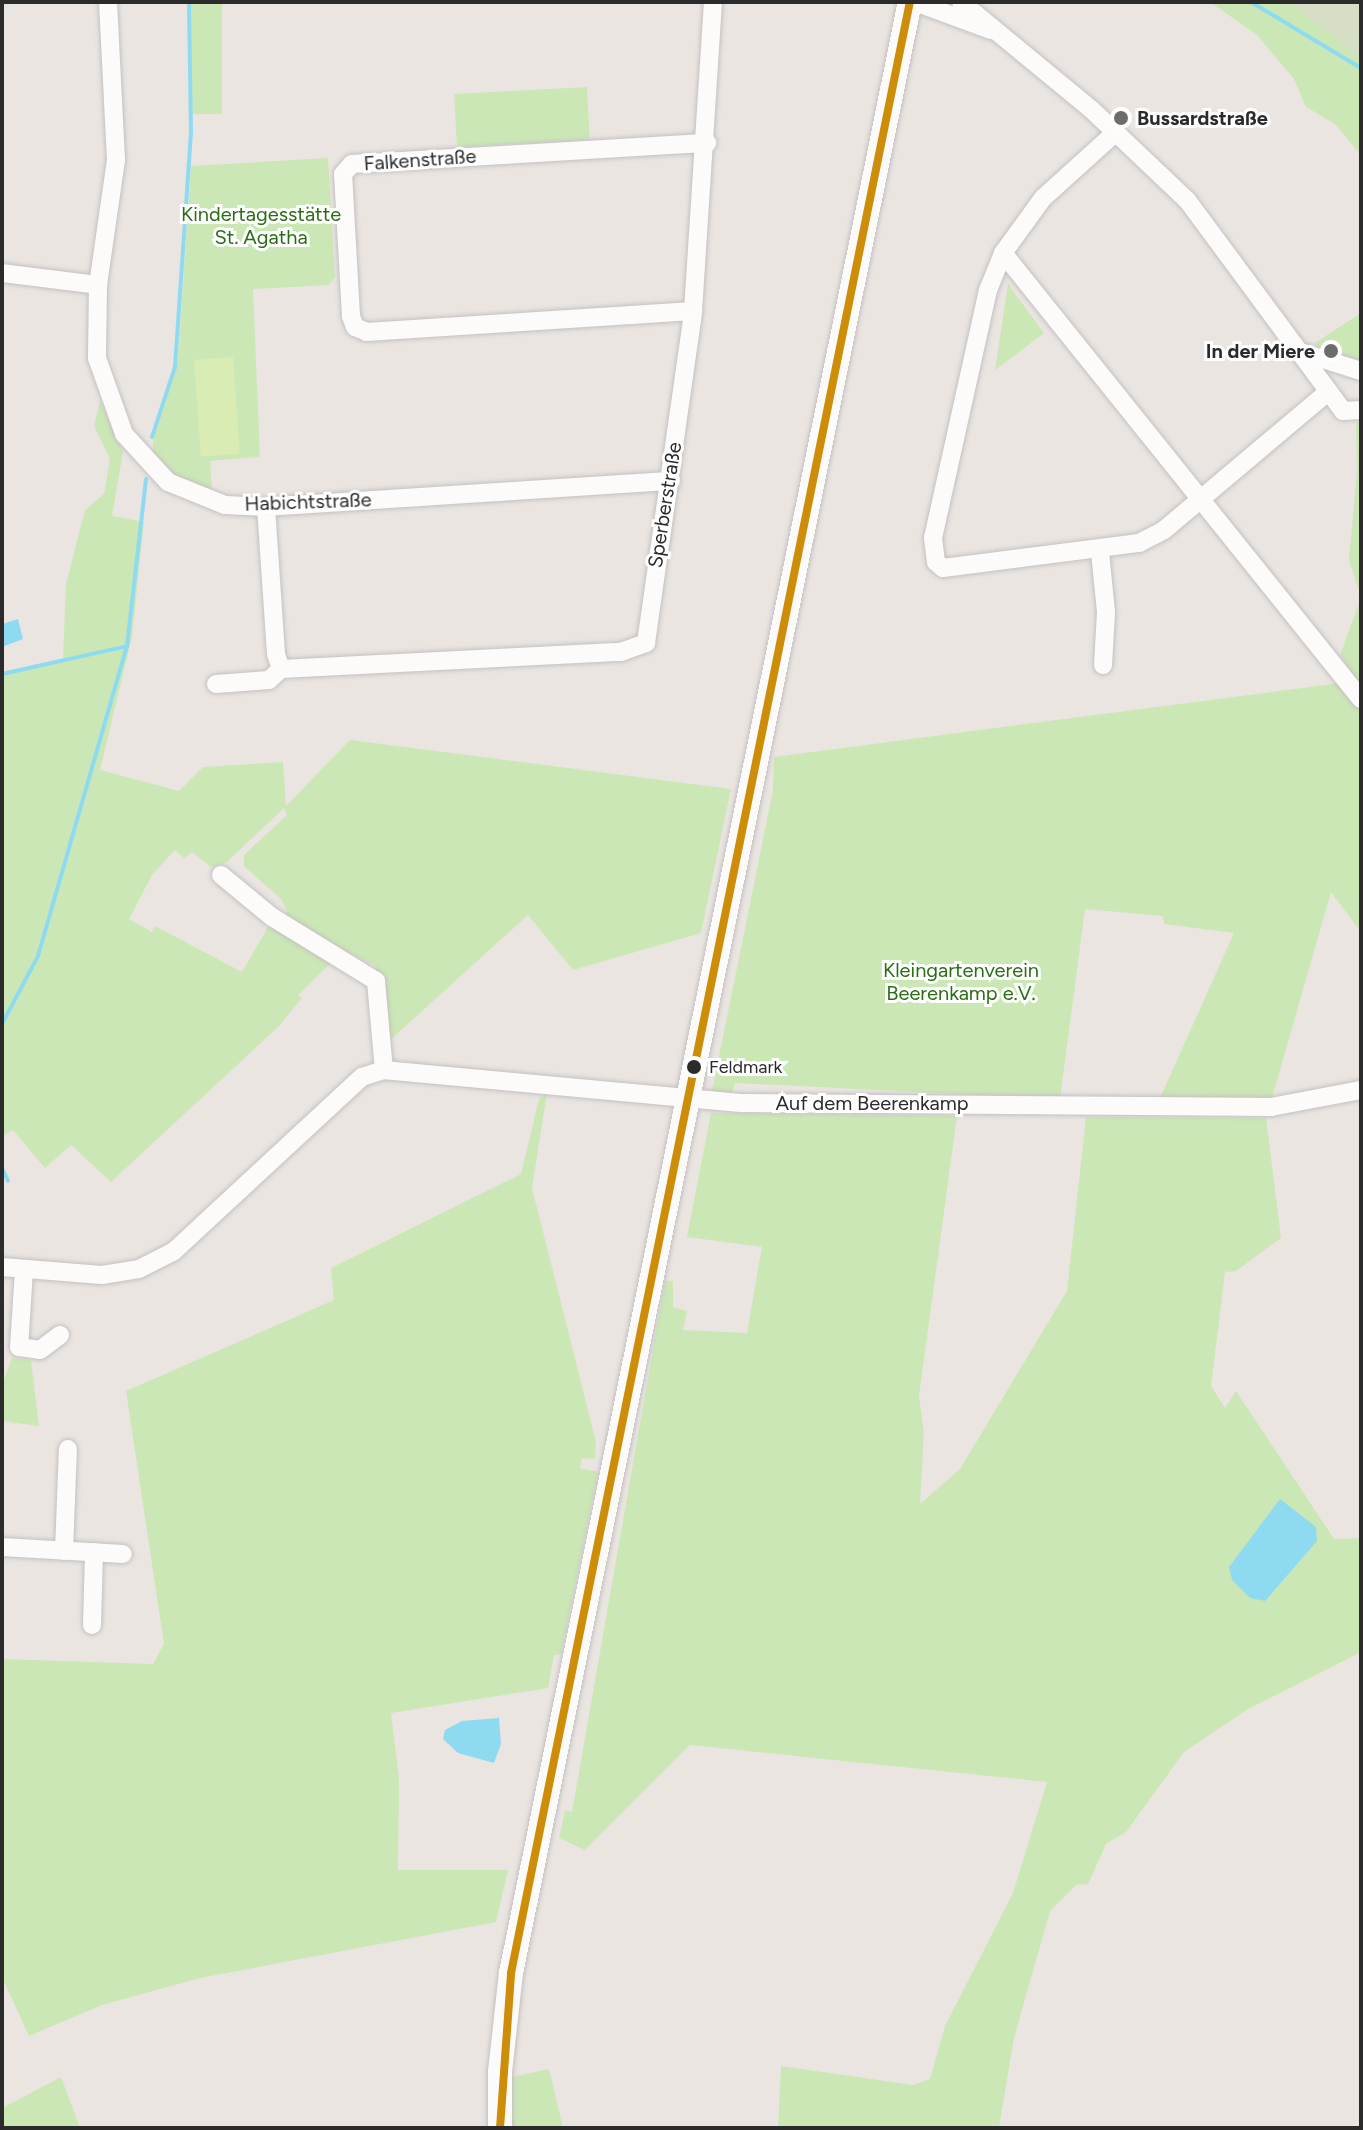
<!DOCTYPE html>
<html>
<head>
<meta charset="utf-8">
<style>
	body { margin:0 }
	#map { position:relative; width:1363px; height:2130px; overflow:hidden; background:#eae5e0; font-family:Figtree,sans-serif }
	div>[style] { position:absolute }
	.green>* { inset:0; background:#cce7b6; transform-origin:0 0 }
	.cemetery>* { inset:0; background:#d6dec6 }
	.pitch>* { inset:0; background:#d9ecb3; transform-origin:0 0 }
	.water>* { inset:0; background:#8edbf1 }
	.stream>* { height:4px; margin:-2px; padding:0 2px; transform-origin:2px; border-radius:2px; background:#8edbf1 }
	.roads { filter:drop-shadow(0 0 2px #c3c1c2) drop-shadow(0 0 2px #c3c1c2) }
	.street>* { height:18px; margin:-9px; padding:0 9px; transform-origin:9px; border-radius:9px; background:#fcfbfa }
	.secondary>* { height:24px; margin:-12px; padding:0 12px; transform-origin:12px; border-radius:12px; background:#fcfbfa }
	.bus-1>* { height:8px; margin:-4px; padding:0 4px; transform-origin:4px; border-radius:4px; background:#ce8d09 }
	.dots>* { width:22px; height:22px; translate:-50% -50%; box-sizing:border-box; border:4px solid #fff; border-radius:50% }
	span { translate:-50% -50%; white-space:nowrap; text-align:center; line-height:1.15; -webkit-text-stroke:6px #fff; paint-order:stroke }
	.bus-label { font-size:18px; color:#2b2b2b }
	.left { translate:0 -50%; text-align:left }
	.poi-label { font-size:20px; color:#2b2b2b; font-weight:700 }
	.right { translate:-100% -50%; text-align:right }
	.street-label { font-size:20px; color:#2b2b2b }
	.park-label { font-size:20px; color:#2a6e14 }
	.frame { position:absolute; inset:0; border:4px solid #2b2b2b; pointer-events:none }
</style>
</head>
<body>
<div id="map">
	<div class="green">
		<div style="left:190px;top:2px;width:32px;height:112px"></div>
		<div style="clip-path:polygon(1210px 2px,1289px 2px,1361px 57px,1361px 155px,1335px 124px,1306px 107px,1294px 79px,1257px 35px)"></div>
		<div style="left:587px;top:87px;width:53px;height:133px;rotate:87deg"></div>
		<div style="clip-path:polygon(328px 158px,335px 277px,329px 285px,253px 289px,260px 457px,210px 461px,212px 491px,178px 477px,153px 455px,153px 437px,178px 360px,191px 166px)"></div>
		<div style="clip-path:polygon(1008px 284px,1044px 333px,995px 370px)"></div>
		<div style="clip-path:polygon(1361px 313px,1361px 360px,1321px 350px,1315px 343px)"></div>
		<div style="clip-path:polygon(100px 401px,123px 452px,112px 516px,144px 522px,132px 637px,100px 770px,179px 791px,203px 767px,283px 762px,286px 806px,350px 740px,731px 789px,701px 933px,573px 970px,528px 915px,388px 1042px,375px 966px,283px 919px,287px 911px,281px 899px,244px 866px,244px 855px,287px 815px,284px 808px,227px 862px,211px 867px,192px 852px,184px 858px,175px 850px,152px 875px,129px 919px,152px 932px,155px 926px,242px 972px,271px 922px,337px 957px,298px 995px,302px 998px,278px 1027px,111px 1182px,71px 1145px,45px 1168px,13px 1130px,2px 1136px,2px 672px,63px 659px,66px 584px,85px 510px,104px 494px,110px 459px,94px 426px)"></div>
		<div style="clip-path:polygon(1361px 419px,1361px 597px,1349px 560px,1357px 471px,1356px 424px)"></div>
		<div style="clip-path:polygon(1361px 598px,1361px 685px,1340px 655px)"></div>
		<div style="clip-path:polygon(1340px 683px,1361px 711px,1361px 932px,1331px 892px,1272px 1098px,1160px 1098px,1234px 933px,1164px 924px,1163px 916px,1085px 909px,1060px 1099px,735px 1083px,730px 1097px,711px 1096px,773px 790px,774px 757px)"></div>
		<div style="clip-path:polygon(547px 1093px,532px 1188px,596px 1442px,595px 1459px,582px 1458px,580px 1468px,598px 1472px,561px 1654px,554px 1655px,548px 1688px,391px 1713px,399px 1777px,398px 1870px,508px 1870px,496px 1922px,200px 1978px,102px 2005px,29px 2036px,2px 1977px,2px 1659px,153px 1664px,164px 1644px,126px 1391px,334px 1300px,331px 1268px,521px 1174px,539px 1099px)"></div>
		<div style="clip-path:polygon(711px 1113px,957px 1116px,919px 1396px,924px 1433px,920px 1504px,960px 1469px,1067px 1291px,1086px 1117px,1266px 1118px,1281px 1238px,1236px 1271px,1225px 1272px,1211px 1386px,1225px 1408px,1236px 1391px,1334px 1539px,1361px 1538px,1361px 1652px,1248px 1709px,1184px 1752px,1126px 1832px,1106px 1844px,1088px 1884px,1076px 1885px,1050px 1911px,1014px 2038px,999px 2128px,778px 2128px,781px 2066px,913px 2085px,930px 2079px,945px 2026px,1013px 1893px,1047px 1782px,690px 1745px,585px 1850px,559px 1838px,565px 1810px,572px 1812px,665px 1281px,673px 1281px,673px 1307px,687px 1311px,683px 1330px,747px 1333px,762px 1247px,687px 1237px)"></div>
		<div style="clip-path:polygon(12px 1358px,31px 1360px,39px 1426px,2px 1421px,2px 1385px)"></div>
		<div style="clip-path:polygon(549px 2069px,563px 2128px,511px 2128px,512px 2077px)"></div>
		<div style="clip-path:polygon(61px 2077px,80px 2128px,2px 2128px,2px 2108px)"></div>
	</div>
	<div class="cemetery">
		<div style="clip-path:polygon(1289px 2px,1361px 2px,1361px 57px)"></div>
	</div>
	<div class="pitch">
		<div style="left:233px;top:357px;width:97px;height:39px;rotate:86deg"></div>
	</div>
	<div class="water">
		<div style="clip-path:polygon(18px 619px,23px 639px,2px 647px,2px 624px)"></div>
		<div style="clip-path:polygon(1280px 1499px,1316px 1527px,1317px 1541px,1265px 1601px,1250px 1598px,1232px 1580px,1229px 1567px)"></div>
		<div style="clip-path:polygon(499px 1718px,501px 1744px,494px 1763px,458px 1753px,443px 1739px,445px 1730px,462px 1721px)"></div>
	</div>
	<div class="stream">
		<div style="left:1251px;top:2px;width:128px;rotate:31deg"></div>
		<div style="left:152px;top:437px;width:74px;rotate:-71.8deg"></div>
		<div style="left:175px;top:367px;width:236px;rotate:-86.1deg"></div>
		<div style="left:191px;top:132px;width:130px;rotate:-90.9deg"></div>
		<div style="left:2px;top:674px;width:128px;rotate:-12.6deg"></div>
		<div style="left:127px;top:646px;width:168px;rotate:-83.5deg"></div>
		<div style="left:2px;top:1024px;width:77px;rotate:-62.1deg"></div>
		<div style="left:38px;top:956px;width:323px;rotate:-74deg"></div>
		<div style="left:2px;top:1168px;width:14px;rotate:65deg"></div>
	</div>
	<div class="roads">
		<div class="street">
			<div style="left:108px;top:2px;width:158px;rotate:87.1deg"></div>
			<div style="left:116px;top:160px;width:126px;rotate:98.2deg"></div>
			<div style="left:98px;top:285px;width:73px;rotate:90.8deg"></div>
			<div style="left:97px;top:358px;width:81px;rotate:70.4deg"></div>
			<div style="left:124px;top:434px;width:65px;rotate:47.5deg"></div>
			<div style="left:168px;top:482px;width:61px;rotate:22deg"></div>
			<div style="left:225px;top:505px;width:41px;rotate:2.8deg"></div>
			<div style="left:266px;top:507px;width:406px;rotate:-3.7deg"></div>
			<div style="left:915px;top:2px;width:81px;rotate:20.2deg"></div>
			<div style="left:961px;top:2px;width:170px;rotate:39.5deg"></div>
			<div style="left:1092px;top:110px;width:131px;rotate:43.5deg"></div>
			<div style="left:1187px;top:200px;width:262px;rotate:53.5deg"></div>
			<div style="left:1343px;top:411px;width:18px;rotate:-3deg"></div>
			<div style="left:1116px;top:132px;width:98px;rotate:137.9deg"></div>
			<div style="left:1043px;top:198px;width:68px;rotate:126deg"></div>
			<div style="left:1003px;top:253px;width:40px;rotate:112deg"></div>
			<div style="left:988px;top:290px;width:254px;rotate:102.5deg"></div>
			<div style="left:933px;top:538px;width:24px;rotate:83deg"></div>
			<div style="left:936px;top:562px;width:9px;rotate:41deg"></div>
			<div style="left:943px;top:568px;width:198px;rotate:-7.3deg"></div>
			<div style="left:1139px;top:543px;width:28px;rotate:-27deg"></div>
			<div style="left:1164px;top:530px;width:214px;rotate:-40.1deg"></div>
			<div style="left:1003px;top:253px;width:572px;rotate:51.25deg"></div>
			<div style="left:2px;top:273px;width:97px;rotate:7.1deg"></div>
			<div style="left:693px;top:311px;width:327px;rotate:176.3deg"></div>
			<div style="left:367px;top:332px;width:13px;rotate:-157deg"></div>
			<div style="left:355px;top:327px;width:12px;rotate:-110deg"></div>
			<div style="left:351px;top:316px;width:142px;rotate:-93.2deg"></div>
			<div style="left:343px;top:174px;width:13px;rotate:-48deg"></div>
			<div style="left:352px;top:164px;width:356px;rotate:-3.4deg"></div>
			<div style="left:1304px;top:353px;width:60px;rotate:17.5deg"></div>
			<div style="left:266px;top:507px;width:147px;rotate:86.1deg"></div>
			<div style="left:276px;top:654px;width:16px;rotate:72deg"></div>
			<div style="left:281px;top:669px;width:340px;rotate:-2.9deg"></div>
			<div style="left:621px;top:652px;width:27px;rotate:-20deg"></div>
			<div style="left:646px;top:643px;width:335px;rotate:-81.9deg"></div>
			<div style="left:693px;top:311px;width:310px;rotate:-86.3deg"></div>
			<div style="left:1100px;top:552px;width:60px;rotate:84.3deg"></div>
			<div style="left:1106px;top:612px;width:53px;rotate:93.2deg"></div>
			<div style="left:216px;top:684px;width:53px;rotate:-4.3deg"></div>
			<div style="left:269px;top:680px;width:16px;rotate:-43deg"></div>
			<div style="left:221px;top:875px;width:66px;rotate:39.5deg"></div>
			<div style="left:272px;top:917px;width:122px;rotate:31.6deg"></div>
			<div style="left:376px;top:981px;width:89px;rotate:84.9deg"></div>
			<div style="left:2px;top:1267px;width:100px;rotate:4.6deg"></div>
			<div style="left:102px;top:1275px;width:37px;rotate:-9deg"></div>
			<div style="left:139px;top:1269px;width:38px;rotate:-27deg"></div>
			<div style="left:173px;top:1252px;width:258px;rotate:-42.8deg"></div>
			<div style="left:362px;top:1077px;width:23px;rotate:-18deg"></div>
			<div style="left:384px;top:1070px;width:360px;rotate:5.3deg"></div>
			<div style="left:742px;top:1103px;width:529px;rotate:0.43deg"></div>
			<div style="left:1271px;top:1107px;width:92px;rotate:-10.7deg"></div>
			<div style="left:24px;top:1270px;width:77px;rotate:93.7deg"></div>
			<div style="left:19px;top:1347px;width:21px;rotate:8deg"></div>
			<div style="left:40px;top:1350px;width:25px;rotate:-37deg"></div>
			<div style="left:2px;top:1547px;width:121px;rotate:3.3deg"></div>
			<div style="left:64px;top:1551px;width:102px;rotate:-87.8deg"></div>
			<div style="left:92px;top:1625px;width:73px;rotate:-88.4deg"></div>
		</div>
		<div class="secondary">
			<div style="left:500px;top:2128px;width:56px;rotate:-90deg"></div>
			<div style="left:500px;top:2072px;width:100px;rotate:-83.7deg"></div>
			<div style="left:511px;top:1973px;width:2011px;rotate:-78.56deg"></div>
		</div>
	</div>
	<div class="bus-1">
		<div style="left:500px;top:2128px;width:155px;rotate:-85.9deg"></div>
		<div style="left:511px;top:1973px;width:2011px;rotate:-78.56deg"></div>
	</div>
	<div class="dots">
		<div style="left:1121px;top:118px;background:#6e6c6a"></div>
		<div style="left:1331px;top:351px;background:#6e6c6a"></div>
		<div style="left:694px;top:1067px;background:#2b2b2b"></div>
	</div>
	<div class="bus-label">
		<span class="left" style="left:709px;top:1067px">Feldmark</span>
	</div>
	<div class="poi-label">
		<span class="left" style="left:1137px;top:118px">Bussardstraße</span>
		<span class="right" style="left:1315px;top:351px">In der Miere</span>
	</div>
	<div class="street-label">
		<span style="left:420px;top:160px;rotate:-4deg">Falkenstraße</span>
		<span style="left:308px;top:502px;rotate:-2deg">Habichtstraße</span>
		<span style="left:665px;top:505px;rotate:-81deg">Sperberstraße</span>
		<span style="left:872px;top:1103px">Auf dem Beerenkamp</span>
	</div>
	<div class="park-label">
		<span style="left:261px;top:226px">Kindertagesstätte<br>St. Agatha</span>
		<span style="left:961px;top:982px">Kleingartenverein<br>Beerenkamp e.V.</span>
	</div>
	<div class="frame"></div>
</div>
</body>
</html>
